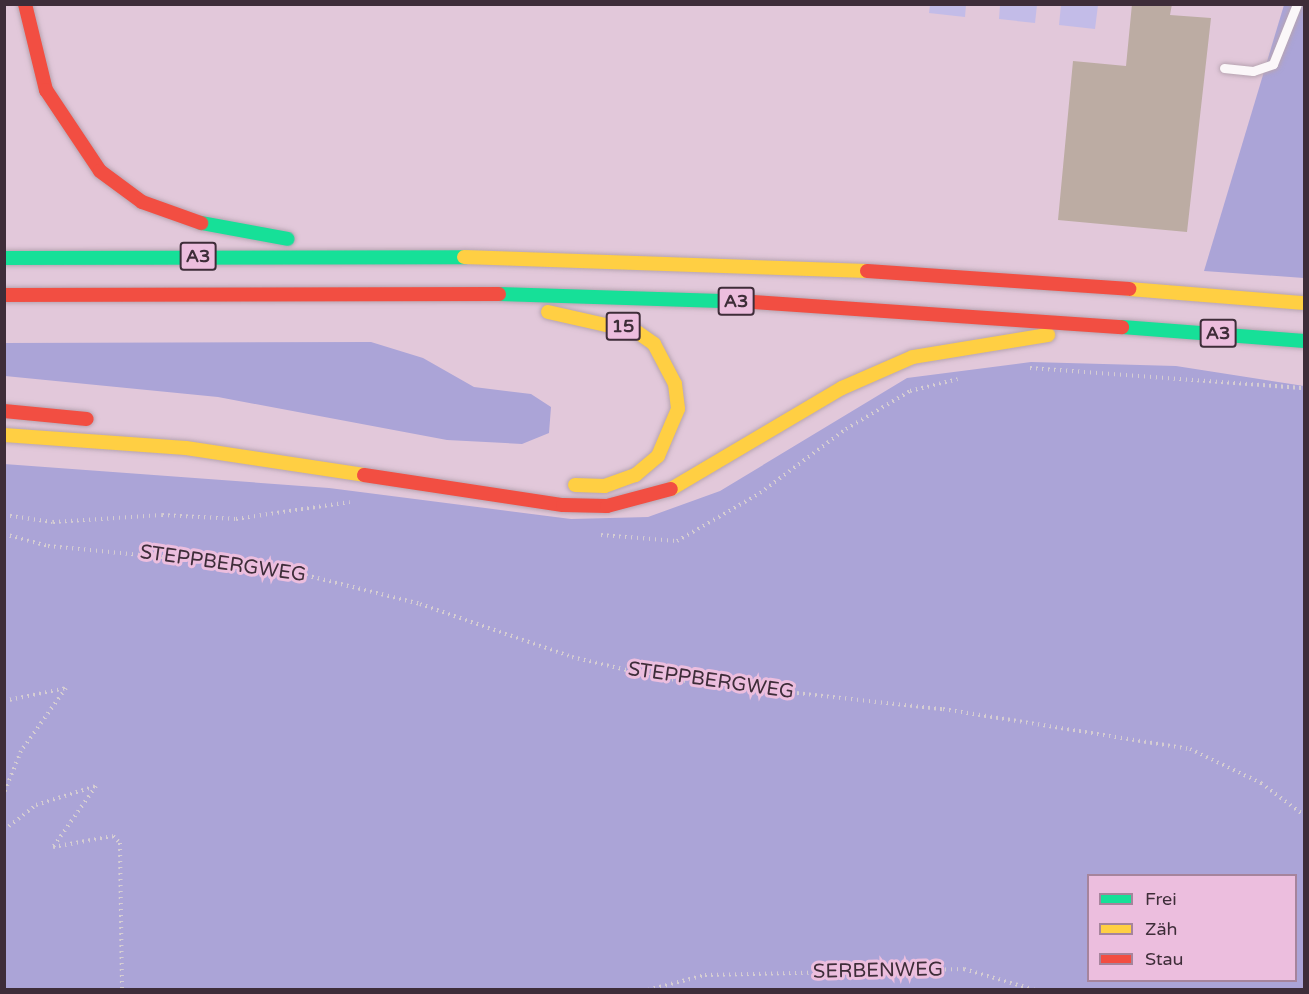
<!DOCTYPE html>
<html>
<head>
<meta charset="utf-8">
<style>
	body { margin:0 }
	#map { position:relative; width:1309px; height:994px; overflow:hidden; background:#e2c8da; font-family:"Varela Round",sans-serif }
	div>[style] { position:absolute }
	.green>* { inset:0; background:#c3bce8 }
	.forest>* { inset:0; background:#aba4d7 }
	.building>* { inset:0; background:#bcaca3 }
	.path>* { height:4px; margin-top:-2px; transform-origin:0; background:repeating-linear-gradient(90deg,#d5cdd2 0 1.5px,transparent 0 6px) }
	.roads { filter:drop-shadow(0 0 2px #b7a4b1) drop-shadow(0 0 2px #b7a4b1) }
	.lane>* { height:9px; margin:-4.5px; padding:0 4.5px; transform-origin:4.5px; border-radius:4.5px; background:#fbf7f9 }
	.fast>* { height:14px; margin:-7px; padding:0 7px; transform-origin:7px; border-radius:7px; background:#16e098 }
	.slow>* { height:14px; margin:-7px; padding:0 7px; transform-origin:7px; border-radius:7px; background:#ffcf43 }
	.jam>* { height:14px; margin:-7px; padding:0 7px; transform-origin:7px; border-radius:7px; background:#f24e42 }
	span { translate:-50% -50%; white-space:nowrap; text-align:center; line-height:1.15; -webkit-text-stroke:6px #ecbede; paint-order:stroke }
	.shield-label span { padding:2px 4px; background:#ecbede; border:2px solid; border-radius:4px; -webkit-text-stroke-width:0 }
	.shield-label { font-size:18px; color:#3e2d39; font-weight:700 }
	.street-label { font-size:20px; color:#3e2d39 }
	.frame { position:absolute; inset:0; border:6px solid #3e2d39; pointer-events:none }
	.legend { position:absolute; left:1087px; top:874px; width:210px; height:108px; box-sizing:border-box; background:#ecbede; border:2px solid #a6849c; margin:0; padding:8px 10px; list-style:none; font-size:18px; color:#3e2d39 }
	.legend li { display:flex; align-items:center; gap:12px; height:30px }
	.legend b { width:30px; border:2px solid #a6849c }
</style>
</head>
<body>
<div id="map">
	<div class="green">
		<div style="clip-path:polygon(930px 5px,966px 5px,965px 17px,929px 13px)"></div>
		<div style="clip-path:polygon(1000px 5px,1037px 5px,1035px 23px,999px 19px)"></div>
		<div style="clip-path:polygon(1061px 5px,1098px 5px,1095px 29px,1059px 25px)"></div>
	</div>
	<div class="forest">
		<div style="clip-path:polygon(1284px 5px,1304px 5px,1304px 278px,1204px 271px)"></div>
		<div style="clip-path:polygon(371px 342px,423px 358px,474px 387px,531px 394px,551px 407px,549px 433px,522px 444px,447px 440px,218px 397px,5px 376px,5px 343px)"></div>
		<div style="clip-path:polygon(evenodd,1031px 362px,1176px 366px,1304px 386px,1304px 989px,5px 989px,4px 464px,329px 488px,571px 519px,648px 517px,720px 491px,907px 378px,1031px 362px,1088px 876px,1296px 876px,1296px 980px,1088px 980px,1088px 876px)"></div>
	</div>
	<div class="building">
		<div style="clip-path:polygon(1132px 4px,1172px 4px,1170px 15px,1211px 18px,1187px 232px,1058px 220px,1073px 61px,1126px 66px)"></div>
	</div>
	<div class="path">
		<div style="left:1030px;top:368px;width:275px;rotate:4.2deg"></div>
		<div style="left:4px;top:515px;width:49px;rotate:8.1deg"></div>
		<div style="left:53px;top:522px;width:109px;rotate:-3.7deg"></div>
		<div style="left:162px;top:515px;width:74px;rotate:3.1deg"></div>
		<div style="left:236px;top:519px;width:115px;rotate:-8.5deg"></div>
		<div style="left:4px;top:534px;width:46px;rotate:15.3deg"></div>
		<div style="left:48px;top:546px;width:230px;rotate:5.5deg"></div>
		<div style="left:277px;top:568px;width:147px;rotate:14.1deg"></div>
		<div style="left:420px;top:604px;width:161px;rotate:19.2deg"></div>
		<div style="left:572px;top:657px;width:90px;rotate:13.4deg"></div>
		<div style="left:660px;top:678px;width:285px;rotate:6.3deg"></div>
		<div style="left:943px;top:709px;width:250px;rotate:9.2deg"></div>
		<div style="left:1190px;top:749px;width:79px;rotate:25.6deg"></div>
		<div style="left:1261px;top:783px;width:54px;rotate:36.7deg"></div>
		<div style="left:601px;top:535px;width:76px;rotate:4.5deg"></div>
		<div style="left:677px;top:541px;width:96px;rotate:-30deg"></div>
		<div style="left:760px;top:493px;width:107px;rotate:-36.7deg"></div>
		<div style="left:846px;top:429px;width:74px;rotate:-30.7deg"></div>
		<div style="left:910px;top:391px;width:49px;rotate:-14deg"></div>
		<div style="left:4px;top:701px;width:63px;rotate:-11.8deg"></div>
		<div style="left:66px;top:688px;width:77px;rotate:125.5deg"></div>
		<div style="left:21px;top:751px;width:45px;rotate:112deg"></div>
		<div style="left:4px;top:830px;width:41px;rotate:-38deg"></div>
		<div style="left:36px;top:805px;width:63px;rotate:-17.6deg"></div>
		<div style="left:96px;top:786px;width:75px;rotate:125.2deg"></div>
		<div style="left:53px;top:847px;width:61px;rotate:-10.4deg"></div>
		<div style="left:113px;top:836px;width:10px;rotate:45deg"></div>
		<div style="left:120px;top:843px;width:147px;rotate:89.2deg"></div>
		<div style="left:648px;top:990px;width:59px;rotate:-14.7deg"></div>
		<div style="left:705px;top:975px;width:259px;rotate:-1.3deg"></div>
		<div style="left:964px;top:969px;width:74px;rotate:16.5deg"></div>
	</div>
	<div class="roads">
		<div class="lane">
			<div style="left:1224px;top:68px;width:29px;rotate:6deg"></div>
			<div style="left:1253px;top:71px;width:21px;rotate:-19deg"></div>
			<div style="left:1273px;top:64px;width:65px;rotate:-68.2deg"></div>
		</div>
		<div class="fast">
			<div style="left:201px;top:223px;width:88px;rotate:10.4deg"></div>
			<div style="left:4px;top:258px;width:460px;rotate:-0.1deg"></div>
			<div style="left:499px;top:294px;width:254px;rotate:1.8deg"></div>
			<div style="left:1122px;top:327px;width:183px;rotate:4.4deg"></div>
		</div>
		<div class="slow">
			<div style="left:464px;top:257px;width:403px;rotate:2deg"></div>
			<div style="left:1129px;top:289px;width:176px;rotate:4.6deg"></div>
			<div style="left:548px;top:312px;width:91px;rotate:12.7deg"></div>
			<div style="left:637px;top:332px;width:21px;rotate:35deg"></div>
			<div style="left:654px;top:344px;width:45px;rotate:62.3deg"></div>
			<div style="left:675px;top:384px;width:25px;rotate:83deg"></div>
			<div style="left:678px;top:409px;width:51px;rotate:113.1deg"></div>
			<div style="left:658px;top:456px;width:30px;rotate:140deg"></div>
			<div style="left:635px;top:475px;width:32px;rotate:160deg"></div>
			<div style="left:605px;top:486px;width:30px;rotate:-178deg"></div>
			<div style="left:4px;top:435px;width:182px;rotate:4.1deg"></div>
			<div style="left:186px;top:448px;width:180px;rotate:8.6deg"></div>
			<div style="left:671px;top:489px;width:199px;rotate:-30.6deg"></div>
			<div style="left:842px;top:388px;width:77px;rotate:-23.6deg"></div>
			<div style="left:913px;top:357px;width:137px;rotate:-9.3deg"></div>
		</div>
		<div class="jam">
			<div style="left:25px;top:4px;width:89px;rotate:76.3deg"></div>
			<div style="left:46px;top:90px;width:97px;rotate:56.3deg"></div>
			<div style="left:100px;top:171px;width:52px;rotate:36.4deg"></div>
			<div style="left:142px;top:202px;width:63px;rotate:19.6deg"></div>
			<div style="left:867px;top:271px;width:263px;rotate:3.9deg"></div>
			<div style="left:4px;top:295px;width:495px;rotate:-0.1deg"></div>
			<div style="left:753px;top:302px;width:370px;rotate:3.9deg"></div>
			<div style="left:4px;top:411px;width:83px;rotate:5.5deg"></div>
			<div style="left:364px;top:475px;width:201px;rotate:8.6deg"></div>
			<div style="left:563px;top:505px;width:44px;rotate:1.3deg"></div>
			<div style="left:607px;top:506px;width:66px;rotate:-14.9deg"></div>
		</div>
	</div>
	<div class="shield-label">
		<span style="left:198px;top:256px">A3</span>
		<span style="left:736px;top:301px">A3</span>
		<span style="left:623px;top:326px">15</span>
		<span style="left:1218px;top:333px">A3</span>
	</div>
	<div class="street-label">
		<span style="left:223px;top:564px;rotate:8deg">STEPPBERGWEG</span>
		<span style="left:711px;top:681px;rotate:8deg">STEPPBERGWEG</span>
		<span style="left:878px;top:971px;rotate:-1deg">SERBENWEG</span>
	</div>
	<div class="frame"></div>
	<ul class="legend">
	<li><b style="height:8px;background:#16e098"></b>Frei</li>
	<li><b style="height:8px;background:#ffcf43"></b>Zäh</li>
	<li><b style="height:8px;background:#f24e42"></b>Stau</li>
	</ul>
</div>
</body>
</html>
